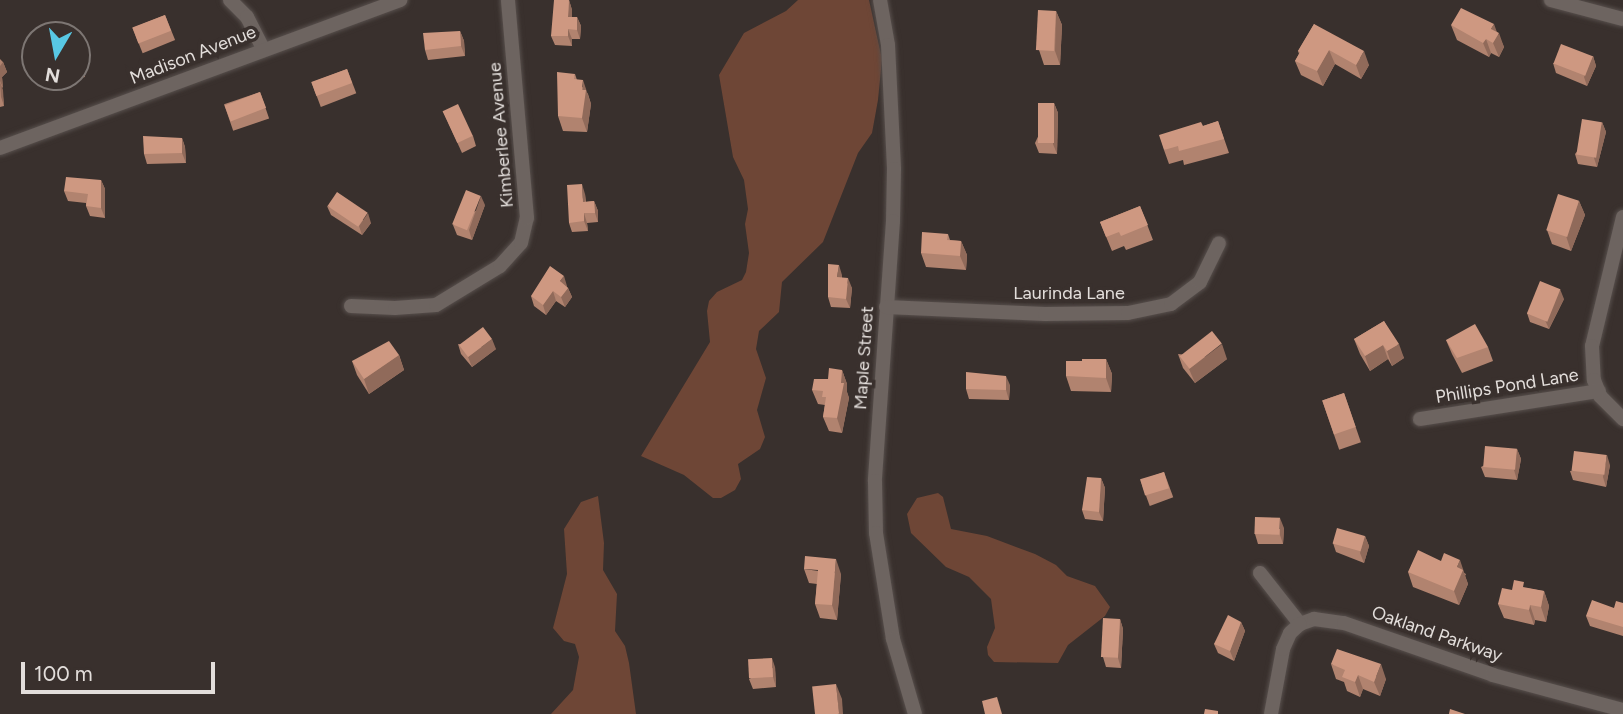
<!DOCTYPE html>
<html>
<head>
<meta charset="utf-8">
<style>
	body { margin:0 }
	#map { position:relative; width:1623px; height:714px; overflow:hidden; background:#39302d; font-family:Figtree,sans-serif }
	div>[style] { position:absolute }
	.green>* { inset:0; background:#6e4636 }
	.roads { filter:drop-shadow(0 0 2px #574f4c) drop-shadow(0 0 2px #574f4c) }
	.street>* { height:14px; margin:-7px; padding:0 7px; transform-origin:7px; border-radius:7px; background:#6d6460 }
	.wall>* { inset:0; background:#b1836f; transform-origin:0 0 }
	.shaded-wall>* { inset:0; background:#906a5a }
	.building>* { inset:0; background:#ce9881; transform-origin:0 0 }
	span { translate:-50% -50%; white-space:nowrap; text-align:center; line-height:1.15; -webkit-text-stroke:7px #39302d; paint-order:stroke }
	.street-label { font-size:18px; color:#e3dedb }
	.north { position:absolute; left:21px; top:21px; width:70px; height:70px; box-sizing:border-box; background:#39302d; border:2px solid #7d7673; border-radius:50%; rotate:190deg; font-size:19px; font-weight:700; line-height:28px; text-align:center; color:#e3dedb }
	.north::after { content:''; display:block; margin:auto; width:24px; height:32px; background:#58c8e4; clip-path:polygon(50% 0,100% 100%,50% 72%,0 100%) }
	.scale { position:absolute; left:21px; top:662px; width:194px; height:32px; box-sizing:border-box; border:4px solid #e3dedb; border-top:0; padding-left:9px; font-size:21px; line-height:24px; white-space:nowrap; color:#e3dedb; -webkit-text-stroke:5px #39302d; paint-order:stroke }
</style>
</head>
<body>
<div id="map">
	<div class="green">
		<div style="clip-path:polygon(798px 0,869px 0,882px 59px,878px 100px,872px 133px,858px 153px,823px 242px,782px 282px,779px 312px,759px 331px,756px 349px,766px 378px,757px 410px,765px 437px,760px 449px,738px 464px,741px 479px,735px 490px,721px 498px,713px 498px,684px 475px,641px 456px,710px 342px,707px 311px,709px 301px,717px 292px,742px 280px,746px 272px,749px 253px,745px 224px,748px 209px,744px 180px,733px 157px,719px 75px,744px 33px,786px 11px)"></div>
		<div style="clip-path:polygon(938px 493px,943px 497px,951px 529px,987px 536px,1035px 554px,1056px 565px,1067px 576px,1095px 586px,1110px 607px,1105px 616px,1068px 645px,1058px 663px,994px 662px,988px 655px,987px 647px,995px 628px,991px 599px,969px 577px,946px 567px,911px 533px,907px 514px,917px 498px)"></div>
		<div style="clip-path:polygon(598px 496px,604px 543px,603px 570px,617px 594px,615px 631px,625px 646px,629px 663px,636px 714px,551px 714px,573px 690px,579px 657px,575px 644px,564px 641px,553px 628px,567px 574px,564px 529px,581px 502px)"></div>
	</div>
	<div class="roads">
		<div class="street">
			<div style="left:230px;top:0;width:24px;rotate:45deg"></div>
			<div style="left:247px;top:17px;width:36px;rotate:63deg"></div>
			<div style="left:880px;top:0;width:46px;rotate:79.9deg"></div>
			<div style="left:888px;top:45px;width:124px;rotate:87.2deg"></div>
			<div style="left:894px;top:169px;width:52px;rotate:91.1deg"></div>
			<div style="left:893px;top:221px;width:261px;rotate:94deg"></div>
			<div style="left:875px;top:481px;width:52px;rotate:88.9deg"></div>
			<div style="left:876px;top:533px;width:107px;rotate:80.9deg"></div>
			<div style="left:893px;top:639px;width:78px;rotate:73.7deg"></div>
			<div style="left:1551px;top:0;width:74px;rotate:14.8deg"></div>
			<div style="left:0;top:148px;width:427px;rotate:-20.3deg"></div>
			<div style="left:1623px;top:217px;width:133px;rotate:103.5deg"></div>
			<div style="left:1592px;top:346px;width:34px;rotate:87deg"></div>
			<div style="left:1594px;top:380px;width:17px;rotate:69deg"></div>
			<div style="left:1600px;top:396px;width:33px;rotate:45deg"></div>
			<div style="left:351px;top:306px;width:44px;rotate:2.6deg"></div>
			<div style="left:395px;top:308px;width:41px;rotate:-4.2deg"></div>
			<div style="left:436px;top:305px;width:75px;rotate:-31.4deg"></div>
			<div style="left:500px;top:266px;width:31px;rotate:-48deg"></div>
			<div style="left:521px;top:243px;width:26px;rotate:-77deg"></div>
			<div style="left:527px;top:218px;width:219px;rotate:-95deg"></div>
			<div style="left:886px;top:307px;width:159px;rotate:2.5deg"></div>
			<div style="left:1045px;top:314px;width:83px;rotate:-0.7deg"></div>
			<div style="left:1128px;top:313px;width:44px;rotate:-11.8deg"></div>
			<div style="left:1171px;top:304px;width:36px;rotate:-37deg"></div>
			<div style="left:1200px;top:282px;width:43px;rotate:-64deg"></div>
			<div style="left:1420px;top:419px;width:181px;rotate:-8.9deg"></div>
			<div style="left:1260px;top:573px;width:65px;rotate:51.9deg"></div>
			<div style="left:1300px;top:624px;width:15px;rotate:-20deg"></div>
			<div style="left:1314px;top:619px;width:30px;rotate:8deg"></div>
			<div style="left:1344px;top:623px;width:158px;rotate:19.2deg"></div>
			<div style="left:1493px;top:675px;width:135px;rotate:15.1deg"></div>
			<div style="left:1271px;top:714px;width:66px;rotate:-79.5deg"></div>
			<div style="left:1283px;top:649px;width:17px;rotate:-66deg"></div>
			<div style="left:1290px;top:633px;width:13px;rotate:-42deg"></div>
		</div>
	</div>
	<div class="wall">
		<div style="clip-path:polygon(569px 0,572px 10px,572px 17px,577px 17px,581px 26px,580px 39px,572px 39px,572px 46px,555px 45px,551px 36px)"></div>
		<div style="clip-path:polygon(1056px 11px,1062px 25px,1060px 65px,1044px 65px,1039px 50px)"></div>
		<div style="left:165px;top:15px;width:27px;height:35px;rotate:68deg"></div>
		<div style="clip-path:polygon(1314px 24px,1369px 65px,1361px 79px,1335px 64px,1323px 86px,1301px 75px,1295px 61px,1299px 54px,1298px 51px)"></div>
		<div style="clip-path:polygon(1451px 25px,1497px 32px,1504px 47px,1499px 57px,1491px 53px,1489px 57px,1457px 40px)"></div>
		<div style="clip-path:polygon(460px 31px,464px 41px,465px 56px,428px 60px,425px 50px)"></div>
		<div style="clip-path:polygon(77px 53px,85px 77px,49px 84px,46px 77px,77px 77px)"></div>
		<div style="clip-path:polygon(1593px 56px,1596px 66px,1587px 86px,1556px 73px,1553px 63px)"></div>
		<div style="clip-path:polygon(0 59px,3px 62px,7px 72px,2px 77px,3px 88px,2px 87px,4px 106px,0 107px)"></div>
		<div style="left:347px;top:69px;width:26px;height:38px;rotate:69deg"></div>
		<div style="clip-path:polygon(575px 74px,577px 80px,588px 94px,591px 104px,587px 132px,563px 131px,558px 116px)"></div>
		<div style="left:260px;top:92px;width:28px;height:38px;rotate:71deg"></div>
		<div style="clip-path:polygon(1054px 103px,1058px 113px,1057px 154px,1039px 153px,1035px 143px)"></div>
		<div style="clip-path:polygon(443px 111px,473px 136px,476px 146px,462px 153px)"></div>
		<div style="clip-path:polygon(1218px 121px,1229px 153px,1184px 165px,1183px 160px,1169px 164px,1164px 150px,1203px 126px)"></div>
		<div style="clip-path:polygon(1602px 122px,1606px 132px,1597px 167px,1578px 164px,1575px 154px)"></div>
		<div style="clip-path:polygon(182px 138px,185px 147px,186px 163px,147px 164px,144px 154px)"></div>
		<div style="clip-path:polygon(101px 180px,105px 189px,105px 218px,90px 216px,86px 206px,86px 203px,68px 201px,64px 191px)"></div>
		<div style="clip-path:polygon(585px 194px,586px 202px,594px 201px,598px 211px,598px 222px,587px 223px,588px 231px,572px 232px,569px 223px)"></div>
		<div style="clip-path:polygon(1579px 201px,1585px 215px,1571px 251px,1552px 244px,1547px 230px)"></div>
		<div style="clip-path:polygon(485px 205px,472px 240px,457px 235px,453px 225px)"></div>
		<div style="clip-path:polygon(327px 206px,371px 223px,362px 235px,331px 215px)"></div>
		<div style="clip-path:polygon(1140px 206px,1153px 240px,1126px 250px,1124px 246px,1112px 251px,1100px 222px)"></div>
		<div style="clip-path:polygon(948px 234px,950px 240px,961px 241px,967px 255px,966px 270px,926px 267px,921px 253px)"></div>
		<div style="clip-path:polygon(842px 275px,842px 278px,852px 288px,850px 308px,831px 307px,828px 297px)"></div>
		<div style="clip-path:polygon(567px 286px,567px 287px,568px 288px,572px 297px,565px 307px,556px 301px,546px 315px,534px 306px,531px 296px)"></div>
		<div style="clip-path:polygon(1564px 299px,1549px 329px,1530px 322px,1527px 313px)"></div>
		<div style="clip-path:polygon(1384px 321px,1404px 358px,1392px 366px,1388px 359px,1370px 371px,1360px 354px,1354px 339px)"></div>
		<div style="clip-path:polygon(1446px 340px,1488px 347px,1493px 361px,1462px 373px,1452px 354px)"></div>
		<div style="clip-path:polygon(458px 344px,496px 349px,472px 367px,461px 354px)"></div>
		<div style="clip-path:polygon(1178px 354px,1227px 359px,1195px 383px,1183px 368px)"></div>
		<div style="clip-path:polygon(399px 355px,404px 370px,369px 394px,357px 375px,352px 361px)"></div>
		<div style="clip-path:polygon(1106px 359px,1112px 374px,1111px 392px,1071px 391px,1066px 376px)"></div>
		<div style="clip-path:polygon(842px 370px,847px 384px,847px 392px,849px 398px,842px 433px,829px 431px,823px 417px,825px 405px,818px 404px,812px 390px)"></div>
		<div style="clip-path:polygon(1010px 385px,1009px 400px,969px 399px,966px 389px)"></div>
		<div style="left:1344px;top:393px;width:52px;height:23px;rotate:71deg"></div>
		<div style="clip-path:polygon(1517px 449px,1521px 459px,1517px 480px,1485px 477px,1481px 467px)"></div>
		<div style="clip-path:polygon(1610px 465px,1606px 487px,1573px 480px,1570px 471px)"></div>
		<div style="left:1164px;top:472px;width:27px;height:25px;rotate:70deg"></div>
		<div style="clip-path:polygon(1101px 478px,1105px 488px,1103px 521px,1085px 519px,1082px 510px)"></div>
		<div style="clip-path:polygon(1284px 528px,1283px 544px,1258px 544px,1255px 534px)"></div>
		<div style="clip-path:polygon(1365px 536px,1369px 546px,1364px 563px,1336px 552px,1333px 543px)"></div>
		<div style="clip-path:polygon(1441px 561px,1466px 574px,1465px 576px,1468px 584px,1459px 605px,1413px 587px,1408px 572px)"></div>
		<div style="clip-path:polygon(804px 569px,841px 574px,837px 620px,820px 618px,815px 604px,817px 584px,809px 583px)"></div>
		<div style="clip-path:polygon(1526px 588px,1544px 591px,1549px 606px,1546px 622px,1535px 620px,1534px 625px,1504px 618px,1498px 604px,1512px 590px)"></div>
		<div style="clip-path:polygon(1623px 603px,1623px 636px,1590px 626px,1586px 616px,1614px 608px)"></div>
		<div style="clip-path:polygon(1120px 619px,1123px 629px,1121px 668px,1106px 667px,1103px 657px)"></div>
		<div style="clip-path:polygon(1241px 622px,1245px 631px,1234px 661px,1218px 653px,1214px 644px)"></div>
		<div style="clip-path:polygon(1331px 664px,1386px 679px,1380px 696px,1363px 689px,1360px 697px,1347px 691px,1344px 682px,1336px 679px)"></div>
		<div style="clip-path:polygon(775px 667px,776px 687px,753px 689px,749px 679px)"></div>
	</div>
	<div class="shaded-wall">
		<div style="clip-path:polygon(569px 0,572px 10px,572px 26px,568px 17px)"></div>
		<div style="clip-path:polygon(1056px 11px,1062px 25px,1060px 65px,1055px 51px)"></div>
		<div style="clip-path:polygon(577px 17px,581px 26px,580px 39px,577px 30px)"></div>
		<div style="clip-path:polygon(1494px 24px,1498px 35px,1499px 33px,1504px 47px,1499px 57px,1493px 43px,1491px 29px)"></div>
		<div style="clip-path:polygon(568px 29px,572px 39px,572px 46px,568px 36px)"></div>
		<div style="clip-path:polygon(460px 31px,464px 41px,465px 56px,461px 46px)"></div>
		<div style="clip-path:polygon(1486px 39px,1491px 53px,1489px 57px,1483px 43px)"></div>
		<div style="clip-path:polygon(1329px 50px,1335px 64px,1323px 86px,1317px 71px)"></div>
		<div style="clip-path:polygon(1364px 51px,1369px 65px,1361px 79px,1356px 65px)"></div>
		<div style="clip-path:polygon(1593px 56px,1596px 66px,1587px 86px,1584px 77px)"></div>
		<div style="clip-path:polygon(3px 62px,7px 72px,2px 77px,3px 88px,0 81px,0 66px)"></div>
		<div style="clip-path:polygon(583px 80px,591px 104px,587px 132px,582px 118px)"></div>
		<div style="clip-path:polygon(0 82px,3px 90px,4px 106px,1px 97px)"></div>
		<div style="clip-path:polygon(1054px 103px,1058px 113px,1057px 154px,1053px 144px)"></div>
		<div style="clip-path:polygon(1602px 122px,1606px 132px,1597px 167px,1594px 158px)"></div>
		<div style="clip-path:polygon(182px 138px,185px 147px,186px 163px,182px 153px)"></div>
		<div style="clip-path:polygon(101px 180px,105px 189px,105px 218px,101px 208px)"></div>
		<div style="clip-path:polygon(582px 184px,585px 194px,586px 212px,583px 202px)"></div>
		<div style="clip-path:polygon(481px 196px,485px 205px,472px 240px,469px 230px)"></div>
		<div style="clip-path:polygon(594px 201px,598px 211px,598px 222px,595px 213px)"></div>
		<div style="clip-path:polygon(1579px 201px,1585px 215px,1571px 251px,1566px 236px)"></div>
		<div style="clip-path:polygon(368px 213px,371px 223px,362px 235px,359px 226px)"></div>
		<div style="clip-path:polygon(584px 213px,587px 223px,588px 231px,584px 221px)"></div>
		<div style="clip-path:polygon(961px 241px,967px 255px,966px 270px,960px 256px)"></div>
		<div style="clip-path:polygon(839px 265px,842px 275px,841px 287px,837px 277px)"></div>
		<div style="clip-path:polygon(564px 276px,567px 286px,563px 291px,560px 281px)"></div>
		<div style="clip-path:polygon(848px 278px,852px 288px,850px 308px,846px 299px)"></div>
		<div style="clip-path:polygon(568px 288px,572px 297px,565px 307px,561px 297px)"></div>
		<div style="clip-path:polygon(1560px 289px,1564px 299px,1549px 329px,1545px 320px)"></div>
		<div style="clip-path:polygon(553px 291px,556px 301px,546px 315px,543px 305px)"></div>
		<div style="clip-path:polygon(492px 339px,496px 349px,472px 367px,468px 357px)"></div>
		<div style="clip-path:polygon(1222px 344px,1227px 359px,1195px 383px,1189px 369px)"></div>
		<div style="clip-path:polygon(1399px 344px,1404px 358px,1392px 366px,1387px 351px)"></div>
		<div style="clip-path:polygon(1383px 345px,1388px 359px,1370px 371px,1365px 356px)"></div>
		<div style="clip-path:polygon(399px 355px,404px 370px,369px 394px,364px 379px)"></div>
		<div style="clip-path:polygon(1106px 359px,1112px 374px,1111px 392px,1106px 378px)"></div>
		<div style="clip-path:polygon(842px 370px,847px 384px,847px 392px,849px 398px,842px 433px,837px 418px)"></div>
		<div style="clip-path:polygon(1006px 376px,1010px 385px,1009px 400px,1006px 390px)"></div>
		<div style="clip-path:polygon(1517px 449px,1521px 459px,1517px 480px,1514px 470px)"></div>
		<div style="clip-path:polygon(1607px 455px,1610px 465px,1606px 487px,1603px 477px)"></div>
		<div style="clip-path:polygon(1101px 478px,1105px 488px,1103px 521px,1099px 512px)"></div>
		<div style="clip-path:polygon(1280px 518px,1284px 528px,1283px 544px,1280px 535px)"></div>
		<div style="clip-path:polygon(1365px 536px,1369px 546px,1364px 563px,1360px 553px)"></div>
		<div style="clip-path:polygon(836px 559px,841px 574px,837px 620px,832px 605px)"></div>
		<div style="clip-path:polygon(1460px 560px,1468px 584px,1459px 605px,1454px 591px,1457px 567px)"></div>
		<div style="clip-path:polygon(1544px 591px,1549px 606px,1546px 622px,1541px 607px)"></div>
		<div style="clip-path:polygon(1530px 605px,1535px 620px,1534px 625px,1529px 610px)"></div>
		<div style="clip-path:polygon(1120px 619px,1123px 629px,1121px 668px,1118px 658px)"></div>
		<div style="clip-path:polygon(1241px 622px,1245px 631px,1234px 661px,1230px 651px)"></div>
		<div style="clip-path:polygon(772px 658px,775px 667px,776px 687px,773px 677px)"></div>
		<div style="clip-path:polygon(1381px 664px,1386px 679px,1380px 696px,1374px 682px)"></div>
		<div style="clip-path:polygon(1358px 675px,1363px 689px,1360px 697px,1355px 682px)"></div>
		<div style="clip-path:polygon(836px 684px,842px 699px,843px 714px,839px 714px)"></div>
	</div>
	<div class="building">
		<div style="clip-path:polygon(554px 0,569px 0,568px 17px,577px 17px,577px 30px,568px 29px,568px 36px,551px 36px)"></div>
		<div style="clip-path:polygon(1461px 8px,1494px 24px,1491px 29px,1499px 33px,1493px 43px,1486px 39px,1483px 43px,1451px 25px)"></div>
		<div style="left:1038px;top:10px;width:18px;height:40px;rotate:3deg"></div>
		<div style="left:165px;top:15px;width:17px;height:35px;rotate:69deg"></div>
		<div style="clip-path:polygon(1314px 24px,1364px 51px,1356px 65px,1329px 50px,1317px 71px,1295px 61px,1300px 52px,1298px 51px)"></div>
		<div style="clip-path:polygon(460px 31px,461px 46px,425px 50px,423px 33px)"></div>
		<div style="left:1561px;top:44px;width:34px;height:21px;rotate:21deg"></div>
		<div style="clip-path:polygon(77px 53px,81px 68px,77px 68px)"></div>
		<div style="left:347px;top:69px;width:15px;height:38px;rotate:70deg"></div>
		<div style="clip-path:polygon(557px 72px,575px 74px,574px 79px,583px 80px,582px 90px,586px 90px,582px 118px,558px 116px)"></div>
		<div style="left:260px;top:92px;width:17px;height:38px;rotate:69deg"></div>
		<div style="left:1038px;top:103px;width:16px;height:40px"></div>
		<div style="left:458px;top:104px;width:35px;height:17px;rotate:65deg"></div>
		<div style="left:1582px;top:119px;width:20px;height:36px;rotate:9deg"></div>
		<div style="clip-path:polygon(1218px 121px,1224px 139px,1179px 151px,1178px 146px,1164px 150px,1159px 135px,1201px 122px,1203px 126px)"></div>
		<div style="clip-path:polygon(143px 136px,182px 138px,182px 153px,144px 154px)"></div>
		<div style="clip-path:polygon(66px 177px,101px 180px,101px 208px,86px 206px,88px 194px,64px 191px)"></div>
		<div style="clip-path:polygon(582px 184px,583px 202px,594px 201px,595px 213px,584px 213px,584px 221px,569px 223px,567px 185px)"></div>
		<div style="left:466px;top:190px;width:16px;height:37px;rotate:22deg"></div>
		<div style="left:337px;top:192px;width:37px;height:17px;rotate:34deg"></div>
		<div style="left:1558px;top:194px;width:22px;height:38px;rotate:18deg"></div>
		<div style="clip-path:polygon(1140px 206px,1148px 225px,1121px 236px,1119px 232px,1106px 237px,1100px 222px)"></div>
		<div style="clip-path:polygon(922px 232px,948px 234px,947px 240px,961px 241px,960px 256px,921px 253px)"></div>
		<div style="clip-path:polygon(828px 264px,839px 265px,837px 277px,848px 278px,846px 299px,828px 297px)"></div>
		<div style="clip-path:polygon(550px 266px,564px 276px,560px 281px,568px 288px,561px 297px,553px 291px,543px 305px,531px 296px)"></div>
		<div style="left:1540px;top:281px;width:22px;height:35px;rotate:22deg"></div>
		<div style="clip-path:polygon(1384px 321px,1399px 344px,1387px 351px,1383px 345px,1365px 356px,1354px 339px)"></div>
		<div style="clip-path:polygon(1475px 324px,1488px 347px,1457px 358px,1446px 340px)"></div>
		<div style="left:483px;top:327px;width:15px;height:30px;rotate:53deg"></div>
		<div style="left:1212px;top:331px;width:16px;height:41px;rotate:52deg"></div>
		<div style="clip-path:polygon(389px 341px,399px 355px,364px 379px,352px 361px)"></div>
		<div style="clip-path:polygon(1082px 359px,1106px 359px,1106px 378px,1066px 376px,1066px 361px,1082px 361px)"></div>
		<div style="clip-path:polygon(829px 368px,842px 370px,841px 383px,844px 383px,837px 418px,823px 417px,826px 397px,822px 397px,823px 391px,812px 390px,814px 379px,828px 379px)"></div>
		<div style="clip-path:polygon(966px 372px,1006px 376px,1006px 390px,966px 389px)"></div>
		<div style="left:1344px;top:393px;width:36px;height:23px;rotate:71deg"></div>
		<div style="left:1485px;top:446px;width:32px;height:21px;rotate:5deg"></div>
		<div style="left:1574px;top:451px;width:33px;height:20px;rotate:7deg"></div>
		<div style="left:1164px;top:472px;width:17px;height:25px;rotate:73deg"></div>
		<div style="clip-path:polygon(1087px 477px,1101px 478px,1099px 512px,1082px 510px)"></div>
		<div style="left:1255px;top:517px;width:25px;height:17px;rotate:2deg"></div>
		<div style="left:1337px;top:528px;width:29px;height:16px;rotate:16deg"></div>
		<div style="clip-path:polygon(1418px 550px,1441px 561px,1444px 553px,1460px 560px,1457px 567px,1463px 570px,1454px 591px,1408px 572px)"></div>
		<div style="clip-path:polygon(805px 556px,836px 559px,832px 605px,815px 604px,818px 570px,804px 569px)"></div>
		<div style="clip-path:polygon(1514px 580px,1524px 582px,1523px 587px,1544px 591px,1541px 607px,1530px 605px,1529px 610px,1498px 604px,1502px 588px,1512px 590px)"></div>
		<div style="clip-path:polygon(1592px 600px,1614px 608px,1616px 601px,1623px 603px,1623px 627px,1586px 616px)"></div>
		<div style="clip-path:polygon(1228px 615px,1241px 622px,1230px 651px,1214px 644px)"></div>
		<div style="left:1103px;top:618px;width:17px;height:39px;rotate:3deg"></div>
		<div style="clip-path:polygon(1337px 649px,1381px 664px,1374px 682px,1358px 675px,1355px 682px,1342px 677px,1345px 670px,1331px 664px)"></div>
		<div style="left:772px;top:658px;width:19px;height:24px;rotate:87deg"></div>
		<div style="left:836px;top:684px;width:30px;height:24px;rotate:84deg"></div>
		<div style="clip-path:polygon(997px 697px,1002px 714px,985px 714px,982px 701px)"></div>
		<div style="clip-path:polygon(1205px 709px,1218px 711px,1218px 714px,1204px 714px)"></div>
		<div style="clip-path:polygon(1450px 709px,1465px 714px,1449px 714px)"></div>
	</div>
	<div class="street-label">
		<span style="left:193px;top:55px;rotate:-21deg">Madison Avenue</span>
		<span style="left:501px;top:135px;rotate:-95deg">Kimberlee Avenue</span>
		<span style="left:1069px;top:293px">Laurinda Lane</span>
		<span style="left:864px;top:358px;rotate:-86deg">Maple Street</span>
		<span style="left:1507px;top:386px;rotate:-9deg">Phillips Pond Lane</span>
		<span style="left:1437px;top:634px;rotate:19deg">Oakland Parkway</span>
	</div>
	<div class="north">N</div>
	<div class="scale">100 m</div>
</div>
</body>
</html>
